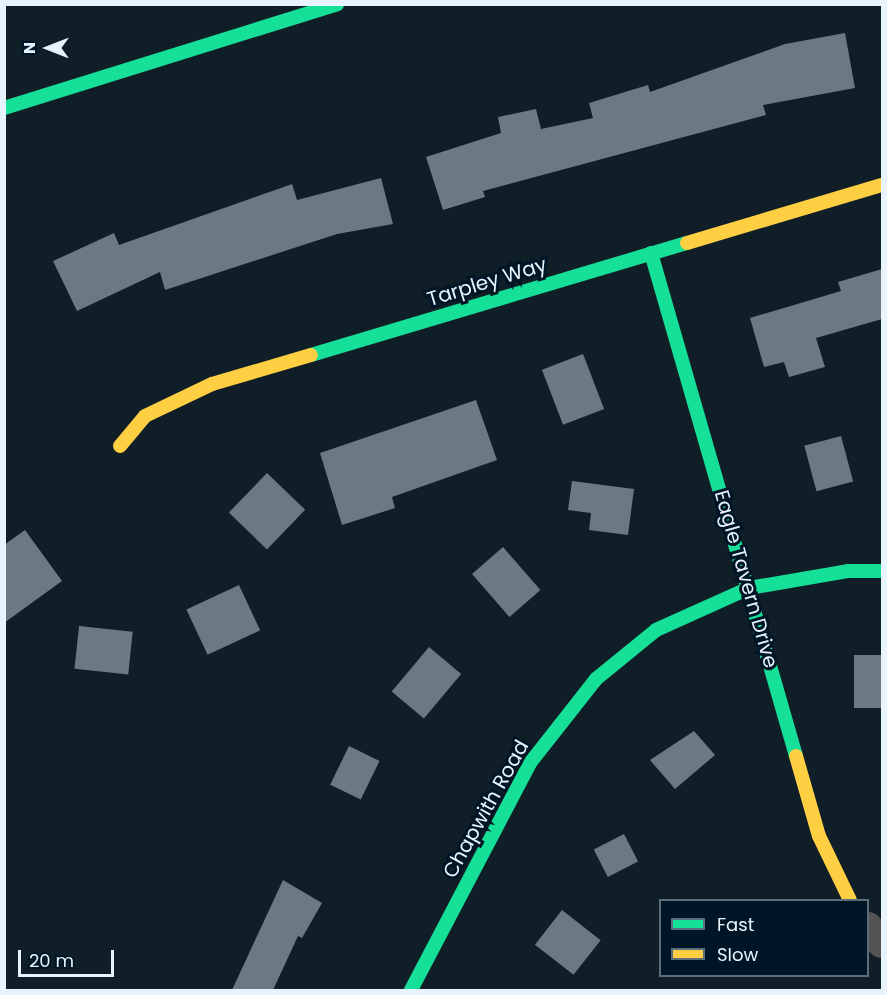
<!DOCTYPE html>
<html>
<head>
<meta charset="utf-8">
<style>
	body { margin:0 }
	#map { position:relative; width:887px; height:995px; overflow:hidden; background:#101e27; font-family:Poppins,sans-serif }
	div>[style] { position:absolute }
	.building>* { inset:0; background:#6c7983; transform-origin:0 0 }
	.street>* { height:30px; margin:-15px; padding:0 15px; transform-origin:15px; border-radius:15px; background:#555355 }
	.fast>* { height:14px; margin:-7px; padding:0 7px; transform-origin:7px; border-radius:7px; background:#16e098 }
	.slow>* { height:14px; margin:-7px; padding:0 7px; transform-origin:7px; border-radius:7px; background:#ffcf43 }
	span { translate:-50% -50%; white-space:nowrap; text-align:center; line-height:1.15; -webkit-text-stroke:6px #001525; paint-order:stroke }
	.street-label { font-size:20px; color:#e8f4fd }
	.frame { position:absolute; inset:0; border:6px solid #e8f4fd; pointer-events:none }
	.legend { position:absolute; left:659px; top:899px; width:210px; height:78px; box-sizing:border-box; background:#001525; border:2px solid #5d6e7b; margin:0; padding:8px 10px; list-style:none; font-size:18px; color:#e8f4fd }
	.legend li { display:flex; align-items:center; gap:12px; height:30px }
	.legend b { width:30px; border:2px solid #5d6e7b }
	.north { position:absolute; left:18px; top:18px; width:60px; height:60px; -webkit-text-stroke:4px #001525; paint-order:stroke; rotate:270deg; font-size:16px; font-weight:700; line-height:24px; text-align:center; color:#e8f4fd }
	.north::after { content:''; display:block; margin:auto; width:21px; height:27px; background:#e8f4fd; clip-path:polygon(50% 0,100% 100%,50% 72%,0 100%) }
	.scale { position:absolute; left:18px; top:950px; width:96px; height:27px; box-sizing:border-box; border:3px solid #e8f4fd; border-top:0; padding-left:8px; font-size:18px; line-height:21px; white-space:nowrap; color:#e8f4fd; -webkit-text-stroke:4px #001525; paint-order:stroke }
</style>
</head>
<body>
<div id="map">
	<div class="building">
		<div style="clip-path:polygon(845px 33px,855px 88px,763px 105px,766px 115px,483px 191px,485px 197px,443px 210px,426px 157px,501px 133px,498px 117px,536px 109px,541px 129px,593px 118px,589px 103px,648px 85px,650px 92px,785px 44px)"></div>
		<div style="clip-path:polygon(381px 178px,393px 224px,337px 234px,165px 290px,160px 272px,77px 311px,53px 261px,114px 233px,119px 245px,292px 184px,297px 200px)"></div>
		<div style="clip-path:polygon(882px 269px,882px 319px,816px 338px,825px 367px,789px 377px,784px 362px,764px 367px,750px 318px,841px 291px,838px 282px)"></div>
		<div style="left:583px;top:354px;width:59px;height:44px;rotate:69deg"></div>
		<div style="clip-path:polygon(476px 400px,497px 460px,392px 497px,395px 508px,342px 525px,320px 453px)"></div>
		<div style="left:841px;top:436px;width:47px;height:38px;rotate:75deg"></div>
		<div style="left:267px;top:473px;width:53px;height:55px;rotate:44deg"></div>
		<div style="clip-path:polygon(572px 481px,634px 489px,628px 535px,589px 530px,591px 513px,568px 510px)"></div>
		<div style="clip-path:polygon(25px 530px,62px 581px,4px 623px,4px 545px)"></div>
		<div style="left:503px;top:547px;width:57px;height:41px;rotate:49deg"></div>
		<div style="left:239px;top:585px;width:50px;height:58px;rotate:65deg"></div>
		<div style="left:79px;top:626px;width:54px;height:43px;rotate:6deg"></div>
		<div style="left:429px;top:647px;width:42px;height:58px;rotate:40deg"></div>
		<div style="left:854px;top:655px;width:28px;height:53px"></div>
		<div style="clip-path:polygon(694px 731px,715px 755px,675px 789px,650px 760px)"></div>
		<div style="left:349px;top:746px;width:34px;height:43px;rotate:26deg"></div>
		<div style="left:624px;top:834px;width:31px;height:34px;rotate:63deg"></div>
		<div style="clip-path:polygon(283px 880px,322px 903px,302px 938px,298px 936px,273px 990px,232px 990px)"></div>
		<div style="left:562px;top:910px;width:49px;height:44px;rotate:38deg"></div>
	</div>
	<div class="street">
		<div style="left:868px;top:927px;width:21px;rotate:49deg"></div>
	</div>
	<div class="fast">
		<div style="left:4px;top:108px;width:349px;rotate:-17.3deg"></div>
		<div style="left:651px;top:253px;width:523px;rotate:73.92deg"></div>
		<div style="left:311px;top:355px;width:392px;rotate:-16.6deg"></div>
		<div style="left:411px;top:990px;width:256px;rotate:-62.3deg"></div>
		<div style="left:530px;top:763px;width:107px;rotate:-51.8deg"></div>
		<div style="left:596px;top:679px;width:77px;rotate:-39.2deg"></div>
		<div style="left:656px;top:630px;width:102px;rotate:-24.3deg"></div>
		<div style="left:749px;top:588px;width:100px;rotate:-9.7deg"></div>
		<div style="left:848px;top:571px;width:34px"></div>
	</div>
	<div class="slow">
		<div style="left:687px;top:243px;width:203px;rotate:-16.6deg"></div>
		<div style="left:120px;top:446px;width:39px;rotate:-50deg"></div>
		<div style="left:145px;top:416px;width:74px;rotate:-25.5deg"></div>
		<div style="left:212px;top:384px;width:103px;rotate:-16.3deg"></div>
		<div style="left:796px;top:756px;width:83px;rotate:74deg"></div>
		<div style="left:819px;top:836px;width:71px;rotate:64.2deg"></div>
	</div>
	<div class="street-label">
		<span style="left:487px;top:282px;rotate:-17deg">Tarpley Way</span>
		<span style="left:746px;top:579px;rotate:74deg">Eagle Tavern Drive</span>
		<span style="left:486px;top:809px;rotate:-61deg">Chapwith Road</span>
	</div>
	<div class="frame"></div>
	<ul class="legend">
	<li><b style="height:8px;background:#16e098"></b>Fast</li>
	<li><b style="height:8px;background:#ffcf43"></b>Slow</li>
	</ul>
	<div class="north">N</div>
	<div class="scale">20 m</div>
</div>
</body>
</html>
